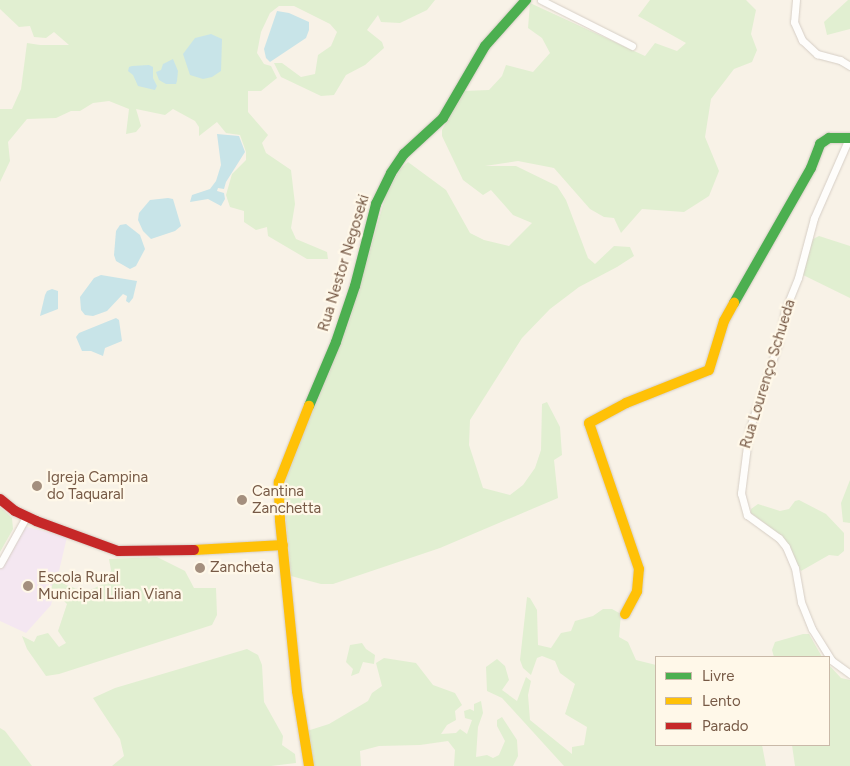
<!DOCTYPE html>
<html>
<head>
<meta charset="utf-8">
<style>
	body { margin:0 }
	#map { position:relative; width:850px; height:766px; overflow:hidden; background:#f8f2e7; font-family:Figtree,sans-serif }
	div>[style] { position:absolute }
	.education>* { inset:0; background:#f4e7f1 }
	.green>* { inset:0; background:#e1efd1 }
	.water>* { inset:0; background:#c8e4e8 }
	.roads { filter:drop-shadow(0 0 1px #d6cec5) drop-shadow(0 0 1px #d6cec5) }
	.street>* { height:7px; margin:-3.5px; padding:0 3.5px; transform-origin:3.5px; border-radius:3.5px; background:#fefdfb }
	.fast>* { height:10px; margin:-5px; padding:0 5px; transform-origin:5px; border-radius:5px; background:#4caf50 }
	.slow>* { height:10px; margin:-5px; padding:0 5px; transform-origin:5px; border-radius:5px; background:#ffc107 }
	.jam>* { height:10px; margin:-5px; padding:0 5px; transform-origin:5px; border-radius:5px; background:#c62828 }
	.dots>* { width:14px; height:14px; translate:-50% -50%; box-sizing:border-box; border:2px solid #fff8e9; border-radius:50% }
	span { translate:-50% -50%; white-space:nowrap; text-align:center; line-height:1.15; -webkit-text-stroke:4.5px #fff8e9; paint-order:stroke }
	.street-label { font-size:15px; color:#775a46 }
	.poi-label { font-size:15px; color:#775a46 }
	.left { translate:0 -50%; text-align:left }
	.legend { position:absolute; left:655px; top:656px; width:175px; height:90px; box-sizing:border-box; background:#fff8e9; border:1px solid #c9b9a8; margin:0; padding:6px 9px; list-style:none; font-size:15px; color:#775a46 }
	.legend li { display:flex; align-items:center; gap:10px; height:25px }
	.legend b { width:25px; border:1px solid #c9b9a8 }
</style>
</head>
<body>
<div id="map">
	<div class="education">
		<div style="clip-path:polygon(23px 526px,67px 537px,51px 605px,26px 633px,0 621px,0 567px)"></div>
	</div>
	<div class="green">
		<div style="clip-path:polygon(0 0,435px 0,427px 10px,400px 23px,381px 22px,378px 15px,367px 30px,382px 42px,384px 48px,365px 65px,346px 75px,334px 95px,321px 96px,281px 77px,274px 63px,282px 63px,301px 77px,315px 74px,318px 55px,331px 46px,337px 32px,330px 24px,294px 6px,279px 6px,270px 13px,261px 32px,257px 53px,264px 64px,271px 66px,277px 78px,261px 91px,248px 91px,248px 112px,268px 135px,262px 143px,266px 153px,291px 170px,295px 204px,291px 228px,296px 239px,327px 252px,328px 259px,307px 259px,268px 236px,267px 227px,256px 230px,244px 222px,244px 211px,230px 207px,226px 195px,232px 174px,246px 160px,246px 152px,240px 135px,226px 133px,217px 122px,199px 136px,199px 127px,195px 121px,173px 109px,165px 115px,136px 109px,141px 126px,136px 132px,126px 134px,129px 109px,109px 101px,93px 103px,80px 111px,71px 111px,56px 118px,27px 119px,8px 142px,10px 161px,0 182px,0 109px,12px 109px,21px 89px,27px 43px,40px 45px,69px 45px,54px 32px,46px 38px,34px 37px,30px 26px,19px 27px,0 9px)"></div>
		<div style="clip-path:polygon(650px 0,746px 0,756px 10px,751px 34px,757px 50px,752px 62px,734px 69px,711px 99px,705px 137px,719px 171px,709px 196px,684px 212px,642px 209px,621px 233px,614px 218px,604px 217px,590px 209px,554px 168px,518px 161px,485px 166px,516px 166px,557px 186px,566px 200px,588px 258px,595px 264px,614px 246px,630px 247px,634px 256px,617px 267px,579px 287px,550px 309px,522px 338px,470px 420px,469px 445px,483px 488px,510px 495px,523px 485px,535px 468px,541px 450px,542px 404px,547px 402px,560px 427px,562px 455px,554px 460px,558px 498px,440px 548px,333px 584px,321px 584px,291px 576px,284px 501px,287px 467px,349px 322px,386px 195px,400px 169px,408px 162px,446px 190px,470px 233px,484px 240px,509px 246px,532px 223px,513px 215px,491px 190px,483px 195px,463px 180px,442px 136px,442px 130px,463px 91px,489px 90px,502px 76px,506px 65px,533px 72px,550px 53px,542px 38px,528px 28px,530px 3px,645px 56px,655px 43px,677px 51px,686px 43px,638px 16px)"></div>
		<div style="clip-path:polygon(848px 0,850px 0,850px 29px,827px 35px,824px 22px)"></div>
		<div style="clip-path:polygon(819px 236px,850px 246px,850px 298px,801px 274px,813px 239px)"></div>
		<div style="clip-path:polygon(850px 480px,850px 523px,843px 522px,841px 503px)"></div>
		<div style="clip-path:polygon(799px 500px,826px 514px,844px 533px,844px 551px,838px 556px,829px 555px,801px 571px,779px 534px,751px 513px,751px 509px,758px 504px,780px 511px,789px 509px,795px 501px)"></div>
		<div style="clip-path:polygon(0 507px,12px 518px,13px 529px,0 552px)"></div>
		<div style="clip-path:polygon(157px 557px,185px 571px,194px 588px,216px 588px,217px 615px,212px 625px,59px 674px,46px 676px,27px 649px,22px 636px,34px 642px,37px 636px,48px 633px,59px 647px,66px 643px,58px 631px,67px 604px,51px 588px,55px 578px,66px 585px,86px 592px,101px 585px,108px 578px,111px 570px,109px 559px)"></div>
		<div style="clip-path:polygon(527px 597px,530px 598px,537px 610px,538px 645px,551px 648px,561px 633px,571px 631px,575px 621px,593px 616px,603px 609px,612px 609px,621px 614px,619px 637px,628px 642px,636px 660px,656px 665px,656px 745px,762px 745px,766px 766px,564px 766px,502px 698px,487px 691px,486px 667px,497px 659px,505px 666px,509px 680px,502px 690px,517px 701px,526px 677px,531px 681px,528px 695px,530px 720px,572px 754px,572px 747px,584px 745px,587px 727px,565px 714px,575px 684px,560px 673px,555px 661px,542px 656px,537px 658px,531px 675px,523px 668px,520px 660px)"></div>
		<div style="clip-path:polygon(803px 634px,809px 634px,822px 657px,774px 657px,772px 650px,775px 642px)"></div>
		<div style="clip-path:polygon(362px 643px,366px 649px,375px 655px,374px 664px,363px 662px,359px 673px,351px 676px,353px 669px,346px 662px,350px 645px)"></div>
		<div style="clip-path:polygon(247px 649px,258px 655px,262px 665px,264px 702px,283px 736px,282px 745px,295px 754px,296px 763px,271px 766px,112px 766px,124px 756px,120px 739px,93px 698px,115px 688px)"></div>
		<div style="clip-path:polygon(384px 658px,416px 663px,433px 685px,455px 693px,462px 705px,455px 711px,456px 720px,447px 725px,441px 734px,456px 733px,460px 729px,467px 734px,472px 720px,465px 718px,464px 711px,470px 709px,474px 711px,474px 704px,481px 701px,483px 713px,478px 727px,476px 757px,487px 755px,493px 758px,499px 755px,505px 741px,497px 726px,497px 720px,502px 717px,517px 740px,518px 756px,513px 766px,454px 766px,455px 750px,448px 741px,420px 745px,379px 746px,360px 751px,361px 766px,312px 766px,307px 731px,329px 724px,368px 701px,372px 693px,382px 686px,376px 663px)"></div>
		<div style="clip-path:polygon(829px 665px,841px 678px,850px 680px,850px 766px,795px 766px,792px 745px,829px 745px)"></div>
		<div style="clip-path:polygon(0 728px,5px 731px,32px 766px,0 766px)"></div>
	</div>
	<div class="water">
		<div style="clip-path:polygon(277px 11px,289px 13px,309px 22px,309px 30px,306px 38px,270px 62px,266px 58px,264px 49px)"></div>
		<div style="clip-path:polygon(211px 34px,222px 39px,221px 71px,212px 77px,203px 79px,190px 75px,183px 54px,195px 38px)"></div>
		<div style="clip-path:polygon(173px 59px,178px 71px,177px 81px,176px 84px,166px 84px,159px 80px,156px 72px,161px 70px,163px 64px)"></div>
		<div style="clip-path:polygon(149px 65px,153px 67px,153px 78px,157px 86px,155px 90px,138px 86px,133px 75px,128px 71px,129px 67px,132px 66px)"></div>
		<div style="clip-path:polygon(217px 134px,239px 136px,245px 152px,226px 182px,224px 189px,218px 188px,217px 191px,224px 193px,225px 199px,221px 206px,208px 199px,190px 202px,192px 195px,210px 189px,216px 181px,221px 165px)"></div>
		<div style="clip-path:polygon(168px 198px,173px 199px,181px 226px,175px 231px,151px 239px,143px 231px,138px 220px,139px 213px,150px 200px)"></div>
		<div style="clip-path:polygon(126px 224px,140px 235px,145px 249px,136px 266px,130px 269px,116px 261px,114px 255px,116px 231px,120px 225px)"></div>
		<div style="clip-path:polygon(101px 275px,137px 281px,133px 298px,129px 303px,126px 301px,127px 296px,123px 294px,107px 311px,93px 316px,85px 315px,81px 310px,80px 297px,94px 278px)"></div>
		<div style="clip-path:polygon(52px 289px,58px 291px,58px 309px,40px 316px,45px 295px,47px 291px)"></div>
		<div style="clip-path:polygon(116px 318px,119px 320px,122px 341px,105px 348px,103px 356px,91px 351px,82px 351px,76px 337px,79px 333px)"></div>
	</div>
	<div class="roads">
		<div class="street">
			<div style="left:541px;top:0;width:102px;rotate:26.8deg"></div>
			<div style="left:796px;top:0;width:22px;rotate:95deg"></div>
			<div style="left:794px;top:22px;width:20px;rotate:66deg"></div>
			<div style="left:802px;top:40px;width:21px;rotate:43deg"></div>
			<div style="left:817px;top:54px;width:24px;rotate:15deg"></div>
			<div style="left:840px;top:60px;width:12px;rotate:31deg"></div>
			<div style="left:850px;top:136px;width:90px;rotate:113.7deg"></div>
			<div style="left:814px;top:218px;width:62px;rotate:104.9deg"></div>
			<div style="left:798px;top:278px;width:35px;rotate:112deg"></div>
			<div style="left:785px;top:311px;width:34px;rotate:102deg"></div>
			<div style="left:778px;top:344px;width:91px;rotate:108.6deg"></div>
			<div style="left:749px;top:430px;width:64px;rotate:97.2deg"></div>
			<div style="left:741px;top:493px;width:23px;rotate:75deg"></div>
			<div style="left:747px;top:515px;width:39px;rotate:36deg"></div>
			<div style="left:779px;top:538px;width:11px;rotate:52deg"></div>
			<div style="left:786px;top:547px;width:23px;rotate:67deg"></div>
			<div style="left:795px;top:568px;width:35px;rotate:80deg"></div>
			<div style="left:801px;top:602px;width:29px;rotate:68deg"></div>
			<div style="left:812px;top:629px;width:36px;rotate:58deg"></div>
			<div style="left:831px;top:660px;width:24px;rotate:36deg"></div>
			<div style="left:0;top:564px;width:54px;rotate:-61deg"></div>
		</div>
		<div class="fast">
			<div style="left:734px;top:303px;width:155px;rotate:-60.3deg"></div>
			<div style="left:811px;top:168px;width:26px;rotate:-69deg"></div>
			<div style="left:820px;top:144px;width:11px;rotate:-34deg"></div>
			<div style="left:829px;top:138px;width:21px"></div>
			<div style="left:309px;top:406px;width:69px;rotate:-67.1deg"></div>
			<div style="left:336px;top:342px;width:59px;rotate:-71.3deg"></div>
			<div style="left:355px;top:286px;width:85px;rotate:-75.6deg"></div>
			<div style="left:376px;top:204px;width:34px;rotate:-64deg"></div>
			<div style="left:391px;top:173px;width:23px;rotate:-56deg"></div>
			<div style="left:404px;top:154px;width:53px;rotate:-42.7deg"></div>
			<div style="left:443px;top:118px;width:83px;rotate:-59.7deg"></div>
			<div style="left:485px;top:46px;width:62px;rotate:-48.3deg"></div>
		</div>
		<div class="slow">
			<div style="left:194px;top:550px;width:89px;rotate:-3.2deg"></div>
			<div style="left:625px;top:614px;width:26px;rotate:-62deg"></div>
			<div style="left:637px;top:591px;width:22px;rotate:-85deg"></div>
			<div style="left:639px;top:569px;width:154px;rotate:-108.9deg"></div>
			<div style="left:589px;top:423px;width:42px;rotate:-28.4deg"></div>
			<div style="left:626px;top:403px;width:89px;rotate:-21.7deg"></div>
			<div style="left:709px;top:370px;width:51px;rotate:-73deg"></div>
			<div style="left:724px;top:321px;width:21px;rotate:-61deg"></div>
			<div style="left:309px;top:766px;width:76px;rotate:-99.1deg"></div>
			<div style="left:297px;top:691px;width:172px;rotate:-95.7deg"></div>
			<div style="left:280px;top:520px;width:38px;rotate:-92deg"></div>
			<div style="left:279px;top:482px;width:82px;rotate:-68.5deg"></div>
		</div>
		<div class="jam">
			<div style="left:0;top:499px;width:19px;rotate:39deg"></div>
			<div style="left:15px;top:511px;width:23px;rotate:25deg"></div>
			<div style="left:36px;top:521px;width:87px;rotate:20.1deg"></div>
			<div style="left:118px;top:551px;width:76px;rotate:-0.8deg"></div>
		</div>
	</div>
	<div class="dots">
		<div style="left:37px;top:486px;background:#a48f7e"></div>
		<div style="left:242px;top:500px;background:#a48f7e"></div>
		<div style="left:200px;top:568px;background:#a48f7e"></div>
		<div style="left:28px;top:586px;background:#a48f7e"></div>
	</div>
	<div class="street-label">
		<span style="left:344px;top:263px;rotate:-73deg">Rua Nestor Negoseki</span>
		<span style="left:768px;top:374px;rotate:-73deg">Rua Lourenço Schueda</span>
	</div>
	<div class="poi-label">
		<span class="left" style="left:47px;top:486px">Igreja Campina<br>do Taquaral</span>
		<span class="left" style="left:252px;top:500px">Cantina<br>Zanchetta</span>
		<span class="left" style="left:210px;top:568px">Zancheta</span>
		<span class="left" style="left:38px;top:586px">Escola Rural<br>Municipal Lilian Viana</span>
	</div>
	<ul class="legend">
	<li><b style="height:6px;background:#4caf50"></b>Livre</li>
	<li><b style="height:6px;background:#ffc107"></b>Lento</li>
	<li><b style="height:6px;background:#c62828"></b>Parado</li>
	</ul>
</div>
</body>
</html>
